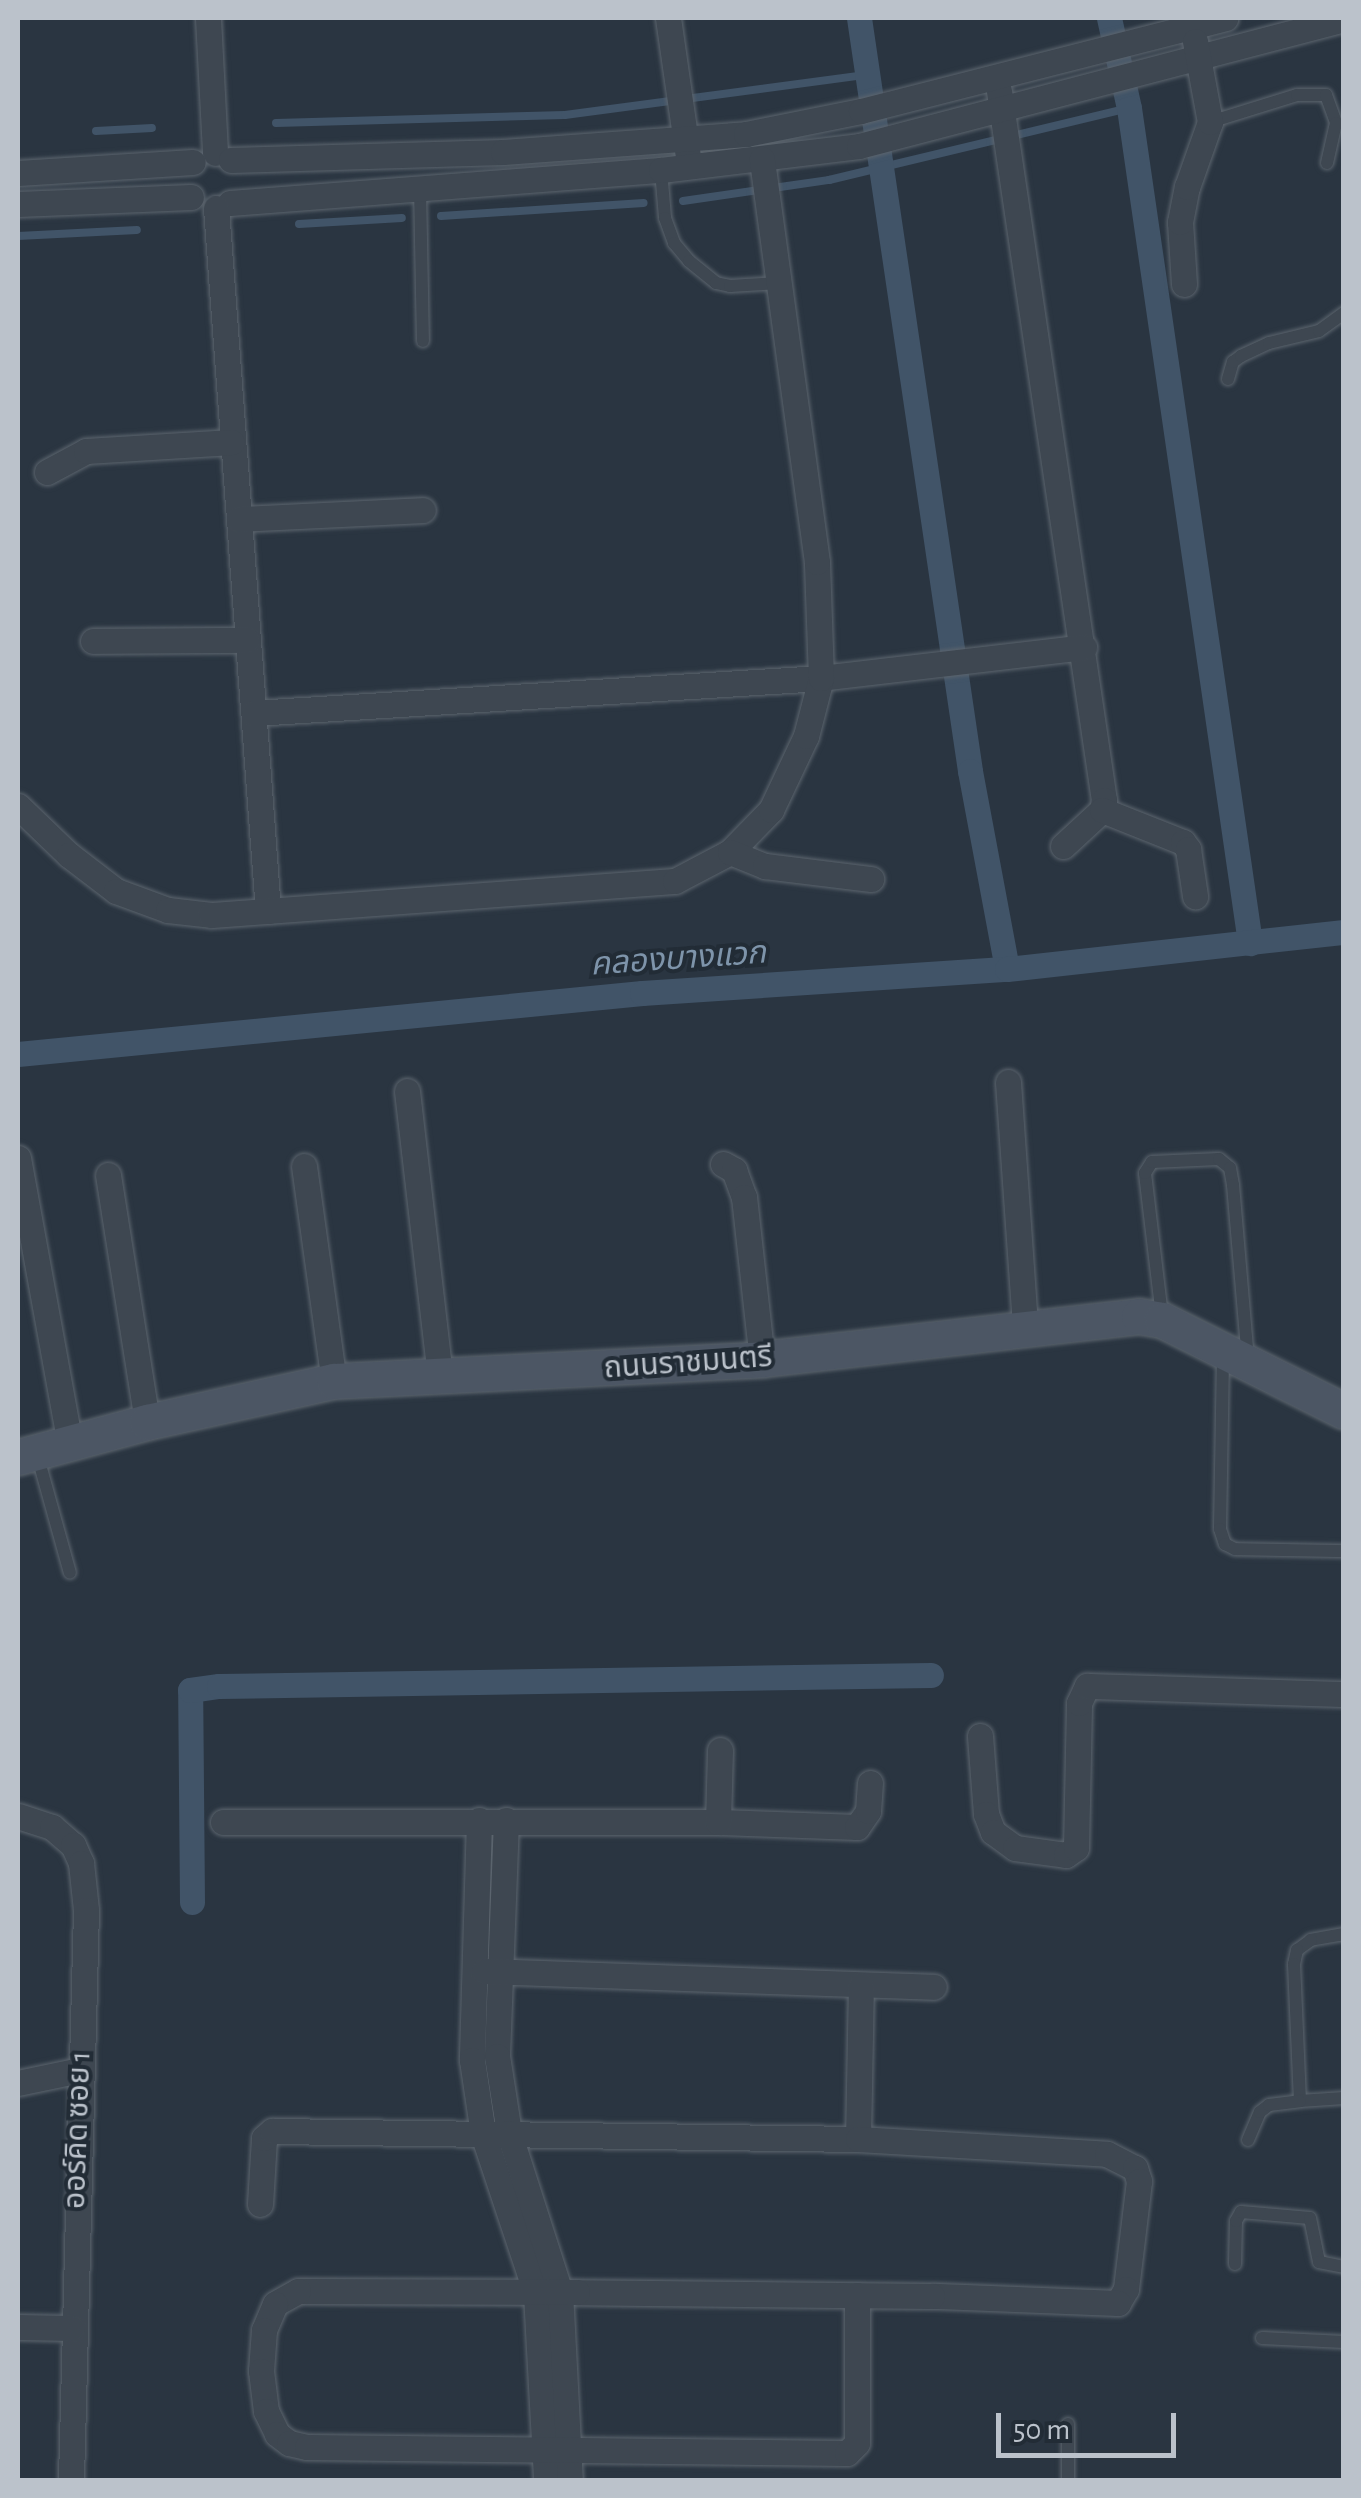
<!DOCTYPE html>
<html>
<head>
<meta charset="utf-8">
<style>
	body { margin:0 }
	#map { position:relative; width:1361px; height:2498px; overflow:hidden; background:#2a3541; font-family:"Alegreya Sans","Noto Sans Thai",sans-serif }
	div>[style] { position:absolute }
	.stream>* { height:8px; margin:-4px; padding:0 4px; transform-origin:4px; border-radius:4px; background:#415468 }
	.canal>* { height:25px; margin:-12.5px; padding:0 12.5px; transform-origin:12.5px; border-radius:12.5px; background:#415468 }
	.roads { filter:drop-shadow(0 0 2px #5c656e) drop-shadow(0 0 2px #5c656e) }
	.lane>* { height:12px; margin:-6px; padding:0 6px; transform-origin:6px; border-radius:6px; background:#3e4751 }
	.street>* { height:25px; margin:-12.5px; padding:0 12.5px; transform-origin:12.5px; border-radius:12.5px; background:#3e4751 }
	.secondary>* { height:35px; margin:-17.5px; padding:0 17.5px; transform-origin:17.5px; border-radius:17.5px; background:#4c5664 }
	span { translate:-50% -50%; white-space:nowrap; text-align:center; line-height:1.15; -webkit-text-stroke:8px #222c36; paint-order:stroke }
	.street-label { font-size:30px; color:#bbc2cb }
	.water-label { font-size:32px; color:#7e94aa; font-style:italic }
	.frame { position:absolute; inset:0; border:20px solid #bbc2cb; pointer-events:none }
	.scale { position:absolute; left:996px; top:2413px; width:180px; height:45px; box-sizing:border-box; border:5px solid #bbc2cb; border-top:0; padding-left:12px; font-size:30px; line-height:35px; white-space:nowrap; color:#bbc2cb; -webkit-text-stroke:8px #222c36; paint-order:stroke }
</style>
</head>
<body>
<div id="map">
	<div class="stream">
		<div style="left:276px;top:123px;width:289px;rotate:-1.6deg"></div>
		<div style="left:565px;top:115px;width:309px;rotate:-7.6deg"></div>
		<div style="left:96px;top:131px;width:56px;rotate:-3.1deg"></div>
		<div style="left:683px;top:201px;width:148px;rotate:-8.2deg"></div>
		<div style="left:829px;top:180px;width:309px;rotate:-13.5deg"></div>
		<div style="left:441px;top:216px;width:203px;rotate:-3.7deg"></div>
		<div style="left:299px;top:224px;width:103px;rotate:-3.3deg"></div>
		<div style="left:18px;top:236px;width:119px;rotate:-2.9deg"></div>
	</div>
	<div class="canal">
		<div style="left:859px;top:18px;width:761px;rotate:81.61deg"></div>
		<div style="left:970px;top:771px;width:201px;rotate:79.4deg"></div>
		<div style="left:1109px;top:18px;width:92px;rotate:77.5deg"></div>
		<div style="left:1129px;top:108px;width:844px;rotate:81.75deg"></div>
		<div style="left:18px;top:1054px;width:627px;rotate:-5.58deg"></div>
		<div style="left:642px;top:993px;width:366px;rotate:-3.8deg"></div>
		<div style="left:1007px;top:969px;width:339px;rotate:-6.3deg"></div>
		<div style="left:192px;top:1902px;width:212px;rotate:-90.5deg"></div>
		<div style="left:190px;top:1690px;width:29px;rotate:-8deg"></div>
		<div style="left:219px;top:1686px;width:712px;rotate:-0.89deg"></div>
	</div>
	<div class="roads">
		<div class="lane">
			<div style="left:1210px;top:122px;width:91px;rotate:-17.2deg"></div>
			<div style="left:1297px;top:95px;width:29px"></div>
			<div style="left:1326px;top:95px;width:30px;rotate:70deg"></div>
			<div style="left:1336px;top:123px;width:41px;rotate:102.7deg"></div>
			<div style="left:661px;top:170px;width:48px;rotate:85.2deg"></div>
			<div style="left:665px;top:218px;width:27px;rotate:70deg"></div>
			<div style="left:674px;top:243px;width:23px;rotate:50deg"></div>
			<div style="left:689px;top:261px;width:35px;rotate:39deg"></div>
			<div style="left:716px;top:283px;width:14px;rotate:12deg"></div>
			<div style="left:730px;top:286px;width:49px;rotate:-3.5deg"></div>
			<div style="left:420px;top:188px;width:153px;rotate:88.9deg"></div>
			<div style="left:1228px;top:379px;width:18px;rotate:-74deg"></div>
			<div style="left:1233px;top:362px;width:10px;rotate:-37deg"></div>
			<div style="left:1241px;top:356px;width:31px;rotate:-25deg"></div>
			<div style="left:1269px;top:343px;width:51px;rotate:-13.5deg"></div>
			<div style="left:1319px;top:331px;width:31px;rotate:-36deg"></div>
			<div style="left:1162px;top:1316px;width:144px;rotate:-96.8deg"></div>
			<div style="left:1145px;top:1173px;width:13px;rotate:-58deg"></div>
			<div style="left:1152px;top:1162px;width:67px;rotate:-2.6deg"></div>
			<div style="left:1219px;top:1159px;width:14px;rotate:39deg"></div>
			<div style="left:1230px;top:1168px;width:17px;rotate:80deg"></div>
			<div style="left:1233px;top:1185px;width:175px;rotate:85.1deg"></div>
			<div style="left:1223px;top:1357px;width:172px;rotate:91deg"></div>
			<div style="left:1220px;top:1529px;width:16px;rotate:72deg"></div>
			<div style="left:1225px;top:1544px;width:11px;rotate:27deg"></div>
			<div style="left:1235px;top:1549px;width:109px;rotate:1.1deg"></div>
			<div style="left:37px;top:1454px;width:123px;rotate:74.5deg"></div>
			<div style="left:1344px;top:1934px;width:34px;rotate:170deg"></div>
			<div style="left:1311px;top:1940px;width:17px;rotate:144deg"></div>
			<div style="left:1297px;top:1950px;width:14px;rotate:102deg"></div>
			<div style="left:1294px;top:1964px;width:137px;rotate:87.5deg"></div>
			<div style="left:1300px;top:2101px;width:44px;rotate:-3.9deg"></div>
			<div style="left:1248px;top:2140px;width:30px;rotate:-67deg"></div>
			<div style="left:1260px;top:2112px;width:11px;rotate:-38deg"></div>
			<div style="left:1269px;top:2105px;width:31px;rotate:-7deg"></div>
			<div style="left:1235px;top:2264px;width:43px;rotate:-88.7deg"></div>
			<div style="left:1236px;top:2221px;width:10px;rotate:-61deg"></div>
			<div style="left:1241px;top:2212px;width:69px;rotate:5deg"></div>
			<div style="left:1310px;top:2218px;width:45px;rotate:78.4deg"></div>
			<div style="left:1319px;top:2262px;width:25px;rotate:11deg"></div>
			<div style="left:1262px;top:2338px;width:82px;rotate:2.8deg"></div>
			<div style="left:1068px;top:2424px;width:56px;rotate:90deg"></div>
		</div>
		<div class="street">
			<div style="left:208px;top:18px;width:135px;rotate:87deg"></div>
			<div style="left:668px;top:18px;width:140px;rotate:81.8deg"></div>
			<div style="left:999px;top:91px;width:717px;rotate:81.58deg"></div>
			<div style="left:1104px;top:800px;width:10px;rotate:101deg"></div>
			<div style="left:1102px;top:810px;width:53px;rotate:137.3deg"></div>
			<div style="left:231px;top:160px;width:272px;rotate:-1.7deg"></div>
			<div style="left:503px;top:152px;width:244px;rotate:-4.2deg"></div>
			<div style="left:746px;top:134px;width:117px;rotate:-11.3deg"></div>
			<div style="left:861px;top:111px;width:376px;rotate:-14.3deg"></div>
			<div style="left:18px;top:173px;width:175px;rotate:-3.6deg"></div>
			<div style="left:230px;top:203px;width:432px;rotate:-4.4deg"></div>
			<div style="left:661px;top:170px;width:199px;rotate:-6.9deg"></div>
			<div style="left:859px;top:146px;width:501px;rotate:-14.67deg"></div>
			<div style="left:18px;top:204px;width:173px;rotate:-2.3deg"></div>
			<div style="left:216px;top:208px;width:705px;rotate:85.77deg"></div>
			<div style="left:1184px;top:284px;width:62px;rotate:-93.7deg"></div>
			<div style="left:1180px;top:222px;width:36px;rotate:-79deg"></div>
			<div style="left:1187px;top:187px;width:69px;rotate:-70.5deg"></div>
			<div style="left:1210px;top:122px;width:82px;rotate:-100.5deg"></div>
			<div style="left:47px;top:472px;width:44px;rotate:-28.3deg"></div>
			<div style="left:86px;top:451px;width:146px;rotate:-3.5deg"></div>
			<div style="left:239px;top:519px;width:184px;rotate:-2.8deg"></div>
			<div style="left:93px;top:641px;width:154px;rotate:-0.4deg"></div>
			<div style="left:254px;top:713px;width:568px;rotate:-3.53deg"></div>
			<div style="left:821px;top:678px;width:265px;rotate:-6.7deg"></div>
			<div style="left:18px;top:806px;width:71px;rotate:43.9deg"></div>
			<div style="left:69px;top:855px;width:59px;rotate:37.5deg"></div>
			<div style="left:116px;top:891px;width:55px;rotate:20.1deg"></div>
			<div style="left:168px;top:910px;width:43px;rotate:6.6deg"></div>
			<div style="left:211px;top:915px;width:465px;rotate:-4.2deg"></div>
			<div style="left:675px;top:881px;width:62px;rotate:-27.8deg"></div>
			<div style="left:730px;top:852px;width:59px;rotate:-45.7deg"></div>
			<div style="left:771px;top:810px;width:82px;rotate:-64.7deg"></div>
			<div style="left:806px;top:736px;width:60px;rotate:-75.5deg"></div>
			<div style="left:821px;top:678px;width:116px;rotate:-92deg"></div>
			<div style="left:817px;top:562px;width:407px;rotate:-97.8deg"></div>
			<div style="left:1102px;top:810px;width:87px;rotate:21.6deg"></div>
			<div style="left:1183px;top:842px;width:9px;rotate:54deg"></div>
			<div style="left:1188px;top:849px;width:48px;rotate:81.5deg"></div>
			<div style="left:730px;top:852px;width:38px;rotate:22deg"></div>
			<div style="left:765px;top:866px;width:107px;rotate:7deg"></div>
			<div style="left:1008px;top:1082px;width:246px;rotate:86deg"></div>
			<div style="left:407px;top:1091px;width:288px;rotate:83.4deg"></div>
			<div style="left:18px;top:1158px;width:290px;rotate:79.7deg"></div>
			<div style="left:723px;top:1164px;width:13px;rotate:29deg"></div>
			<div style="left:734px;top:1170px;width:29px;rotate:70deg"></div>
			<div style="left:744px;top:1197px;width:163px;rotate:83.7deg"></div>
			<div style="left:304px;top:1166px;width:217px;rotate:82.1deg"></div>
			<div style="left:108px;top:1175px;width:250px;rotate:81deg"></div>
			<div style="left:980px;top:1736px;width:78px;rotate:85.6deg"></div>
			<div style="left:986px;top:1814px;width:19px;rotate:69deg"></div>
			<div style="left:993px;top:1832px;width:27px;rotate:36deg"></div>
			<div style="left:1015px;top:1848px;width:51px;rotate:7.8deg"></div>
			<div style="left:1066px;top:1855px;width:12px;rotate:-35deg"></div>
			<div style="left:1076px;top:1848px;width:145px;rotate:-88.8deg"></div>
			<div style="left:1079px;top:1703px;width:19px;rotate:-65deg"></div>
			<div style="left:1087px;top:1686px;width:257px;rotate:1.8deg"></div>
			<div style="left:18px;top:1816px;width:36px;rotate:18deg"></div>
			<div style="left:52px;top:1827px;width:28px;rotate:41deg"></div>
			<div style="left:73px;top:1845px;width:20px;rotate:66deg"></div>
			<div style="left:81px;top:1863px;width:47px;rotate:83.9deg"></div>
			<div style="left:86px;top:1910px;width:570px;rotate:91.51deg"></div>
			<div style="left:479px;top:1820px;width:240px;rotate:91.7deg"></div>
			<div style="left:472px;top:2060px;width:75px;rotate:81.5deg"></div>
			<div style="left:483px;top:2134px;width:168px;rotate:71.6deg"></div>
			<div style="left:536px;top:2293px;width:187px;rotate:86.9deg"></div>
			<div style="left:506px;top:1820px;width:236px;rotate:92.2deg"></div>
			<div style="left:497px;top:2056px;width:78px;rotate:81.1deg"></div>
			<div style="left:509px;top:2133px;width:167px;rotate:72.2deg"></div>
			<div style="left:560px;top:2292px;width:188px;rotate:87deg"></div>
			<div style="left:223px;top:1822px;width:495px"></div>
			<div style="left:718px;top:1822px;width:139px;rotate:2.1deg"></div>
			<div style="left:857px;top:1827px;width:19px;rotate:-55deg"></div>
			<div style="left:868px;top:1811px;width:28px;rotate:-86deg"></div>
			<div style="left:718px;top:1822px;width:72px;rotate:-88.4deg"></div>
			<div style="left:484px;top:1971px;width:450px;rotate:2deg"></div>
			<div style="left:18px;top:2083px;width:63px;rotate:-11.8deg"></div>
			<div style="left:858px;top:2139px;width:154px;rotate:-88.9deg"></div>
			<div style="left:260px;top:2204px;width:66px;rotate:-86.5deg"></div>
			<div style="left:264px;top:2138px;width:11px;rotate:-41deg"></div>
			<div style="left:272px;top:2131px;width:586px;rotate:0.78deg"></div>
			<div style="left:858px;top:2139px;width:249px;rotate:3.4deg"></div>
			<div style="left:1107px;top:2154px;width:31px;rotate:27deg"></div>
			<div style="left:1135px;top:2168px;width:14px;rotate:73deg"></div>
			<div style="left:1139px;top:2181px;width:109px;rotate:96.9deg"></div>
			<div style="left:1126px;top:2289px;width:16px;rotate:120deg"></div>
			<div style="left:1118px;top:2303px;width:186px;rotate:-177.8deg"></div>
			<div style="left:932px;top:2296px;width:355px;rotate:-179.4deg"></div>
			<div style="left:577px;top:2292px;width:279px;rotate:-179.8deg"></div>
			<div style="left:298px;top:2291px;width:26px;rotate:151deg"></div>
			<div style="left:275px;top:2304px;width:28px;rotate:113deg"></div>
			<div style="left:264px;top:2330px;width:41px;rotate:94.2deg"></div>
			<div style="left:261px;top:2371px;width:40px;rotate:82.9deg"></div>
			<div style="left:266px;top:2411px;width:25px;rotate:64deg"></div>
			<div style="left:277px;top:2434px;width:15px;rotate:37deg"></div>
			<div style="left:289px;top:2443px;width:18px;rotate:13deg"></div>
			<div style="left:307px;top:2447px;width:540px;rotate:0.64deg"></div>
			<div style="left:847px;top:2453px;width:14px;rotate:-45deg"></div>
			<div style="left:857px;top:2443px;width:148px;rotate:-90deg"></div>
			<div style="left:18px;top:2327px;width:54px;rotate:1.1deg"></div>
		</div>
		<div class="secondary">
			<div style="left:18px;top:1457px;width:134px;rotate:-15.2deg"></div>
			<div style="left:147px;top:1422px;width:191px;rotate:-12.4deg"></div>
			<div style="left:334px;top:1381px;width:429px;rotate:-2.9deg"></div>
			<div style="left:762px;top:1359px;width:379px;rotate:-6.5deg"></div>
			<div style="left:1139px;top:1316px;width:23px;rotate:10deg"></div>
			<div style="left:1162px;top:1320px;width:203px;rotate:26.6deg"></div>
		</div>
	</div>
	<div class="street-label">
		<span style="left:688px;top:1363px;rotate:-4deg">ถนนราชมนตรี</span>
		<span style="left:78px;top:2130px;rotate:-88deg">ออร์คิด ซอย 1</span>
	</div>
	<div class="water-label">
		<span style="left:678px;top:959px;rotate:-4deg">คลองบางแวก</span>
	</div>
	<div class="frame"></div>
	<div class="scale">50 m</div>
</div>
</body>
</html>
